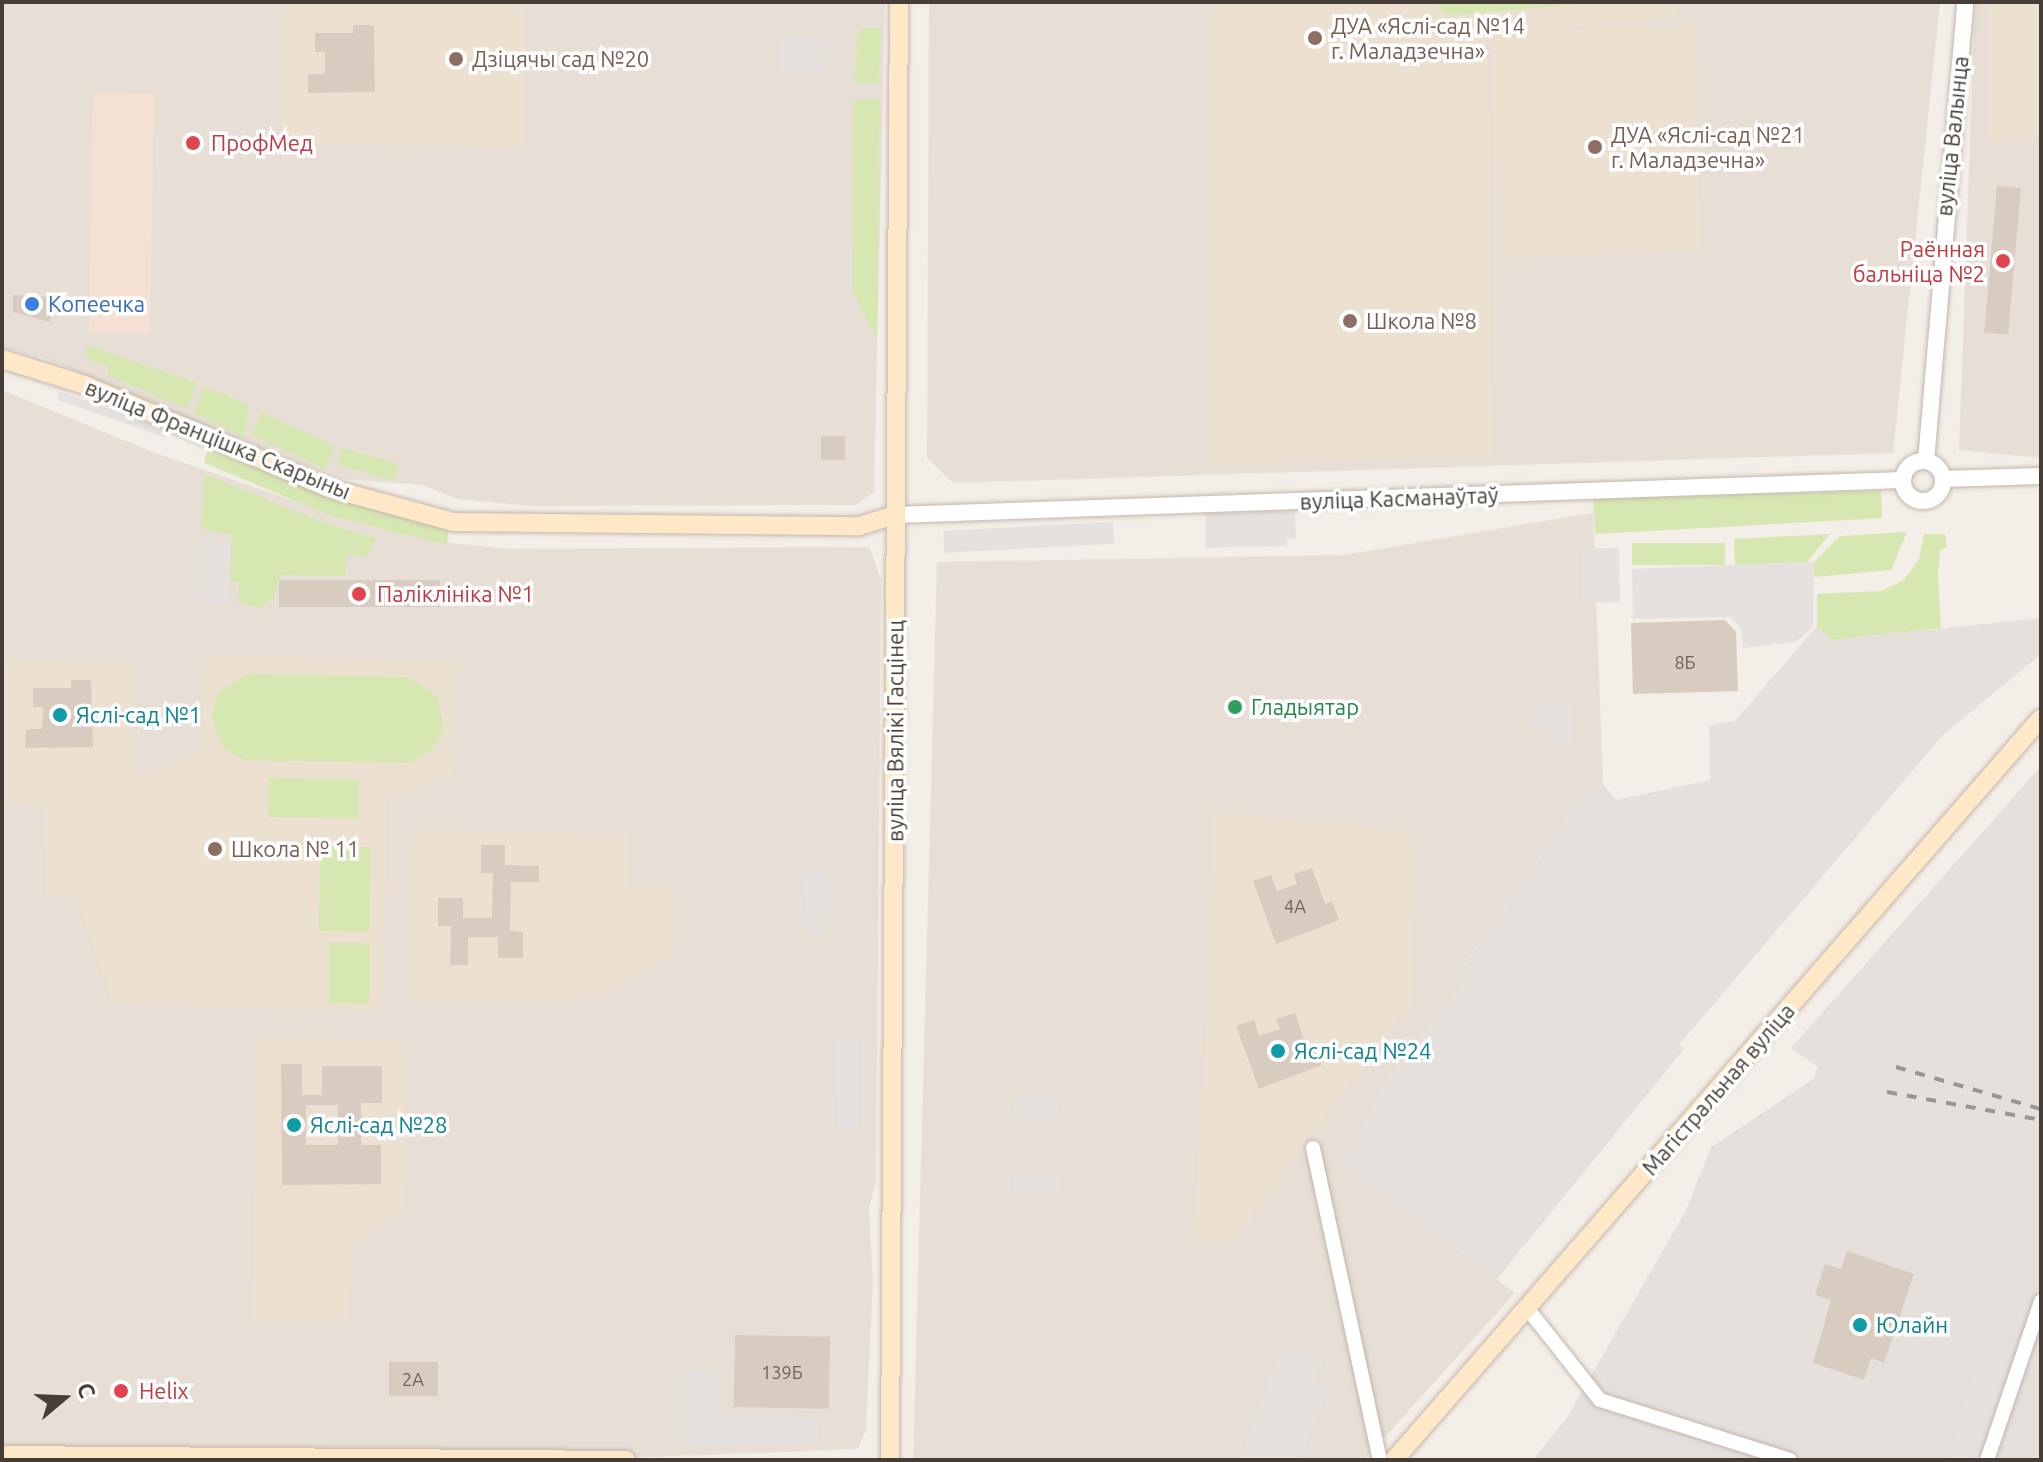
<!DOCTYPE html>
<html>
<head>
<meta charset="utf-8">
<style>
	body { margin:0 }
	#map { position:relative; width:2043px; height:1462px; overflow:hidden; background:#f3eee7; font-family:Ubuntu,sans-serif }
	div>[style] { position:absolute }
	.residential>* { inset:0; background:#e7dfd5 }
	.commercial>* { inset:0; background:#f5e1d3; transform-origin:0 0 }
	.industrial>* { inset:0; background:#e6e0dc }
	.education>* { inset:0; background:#ece0d1; transform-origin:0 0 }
	.green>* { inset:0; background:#d7e7b1; transform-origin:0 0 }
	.parking>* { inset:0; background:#e5e1df; transform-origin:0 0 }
	.building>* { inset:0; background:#d8cbc0; transform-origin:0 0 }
	.roads { filter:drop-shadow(0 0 2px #c2b7ad) drop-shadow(0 0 2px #c2b7ad) }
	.minor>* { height:14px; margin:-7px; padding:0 7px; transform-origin:7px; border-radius:7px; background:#fff }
	.tertiary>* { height:16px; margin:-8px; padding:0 8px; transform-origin:8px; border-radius:8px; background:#fff }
	.tertiary>.ring { margin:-8px; padding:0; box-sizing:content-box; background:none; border:16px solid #fff; border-radius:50% }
	.secondary>* { height:18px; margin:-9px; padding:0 9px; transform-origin:9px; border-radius:9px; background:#fee8c7 }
	.rail>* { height:4px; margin-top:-2px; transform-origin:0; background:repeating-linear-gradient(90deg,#969696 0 10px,transparent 0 20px) }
	.dots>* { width:22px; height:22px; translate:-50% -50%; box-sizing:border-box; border:4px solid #fff; border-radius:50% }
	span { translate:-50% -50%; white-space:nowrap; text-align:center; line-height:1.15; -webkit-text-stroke:7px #fff; paint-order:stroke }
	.number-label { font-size:18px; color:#6a6158 }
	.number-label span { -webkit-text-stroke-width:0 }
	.education-label { font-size:22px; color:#785e54 }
	.left { translate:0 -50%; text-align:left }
	.street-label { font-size:22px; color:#463e36 }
	.health-label { font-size:22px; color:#be3a42 }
	.right { translate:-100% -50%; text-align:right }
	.shop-label { font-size:22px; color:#366cbe }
	.leisure-label { font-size:22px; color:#27864d }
	.culture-label { font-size:22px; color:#0d838f }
	.frame { position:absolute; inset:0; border:4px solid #463e36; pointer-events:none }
	.north { position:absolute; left:24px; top:1358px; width:80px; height:80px; -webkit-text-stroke:6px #fff; paint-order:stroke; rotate:71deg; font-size:22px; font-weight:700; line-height:32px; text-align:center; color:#463e36 }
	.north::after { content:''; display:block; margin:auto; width:28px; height:36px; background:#463e36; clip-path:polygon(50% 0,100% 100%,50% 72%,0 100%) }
</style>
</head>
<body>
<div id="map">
	<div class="residential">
		<div style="clip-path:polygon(2px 2px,885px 2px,874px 492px,856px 505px,533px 506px,457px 499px,423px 485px,329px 478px,44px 358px,2px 348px)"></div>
		<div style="clip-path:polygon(929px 2px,1940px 2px,1893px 453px,953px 483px,927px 458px)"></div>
		<div style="clip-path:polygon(1975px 2px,2041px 2px,2041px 458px,1959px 450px)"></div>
		<div style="clip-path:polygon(2px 390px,150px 451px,338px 516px,434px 541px,508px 549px,869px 547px,881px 580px,876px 1182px,869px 1207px,873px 1282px,866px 1430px,858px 1449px,624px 1458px,2px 1449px)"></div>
		<div style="clip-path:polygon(1593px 513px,1603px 784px,1576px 805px,1458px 974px,1465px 983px,1384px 1085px,1344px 1163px,1515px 1293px,1364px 1460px,913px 1460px,937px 562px,1343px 555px)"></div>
	</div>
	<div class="commercial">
		<div style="left:93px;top:92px;width:61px;height:241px;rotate:1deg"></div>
	</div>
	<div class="industrial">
		<div style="clip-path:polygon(2041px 618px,2041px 654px,1942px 736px,1679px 1045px,1684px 1049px,1497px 1279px,1343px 1163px,1384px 1085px,1465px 983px,1458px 975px,1576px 805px,1603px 784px,1616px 800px,1710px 780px,1709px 726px,1735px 721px,1817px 626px,1831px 640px)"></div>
		<div style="clip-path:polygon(2041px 766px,2041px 1460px,1533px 1460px,1568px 1416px,1686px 1210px,1711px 1147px,1813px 1079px,1818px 1067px,1791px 1048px)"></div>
	</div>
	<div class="education">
		<div style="clip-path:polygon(281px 2px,511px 2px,524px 11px,524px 149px,281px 142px)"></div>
		<div style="clip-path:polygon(1209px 2px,1674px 2px,1676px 18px,1487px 34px,1492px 457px,1209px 464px)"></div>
		<div style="left:1988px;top:2px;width:53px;height:139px"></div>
		<div style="left:1693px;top:25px;width:226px;height:203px;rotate:88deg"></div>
		<div style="clip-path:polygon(203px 656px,456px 661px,453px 775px,387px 797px,382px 1012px,113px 1004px,77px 897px,46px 896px,44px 803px,2px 805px,2px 660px,136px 662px,135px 777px,200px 753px)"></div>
		<div style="clip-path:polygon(1212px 812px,1414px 832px,1412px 1002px,1233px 1241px,1193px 1243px,1209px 997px)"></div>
		<div style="clip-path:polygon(410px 830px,627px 835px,628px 887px,671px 887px,670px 954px,605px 997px,409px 998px)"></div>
		<div style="clip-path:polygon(259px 1037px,409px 1041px,404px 1211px,350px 1246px,348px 1320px,252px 1319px)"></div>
	</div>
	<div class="green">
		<div style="clip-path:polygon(1433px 2px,1609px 2px,1448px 15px)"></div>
		<div style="clip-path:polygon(865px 28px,881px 28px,879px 83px,855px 82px,858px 33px)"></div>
		<div style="clip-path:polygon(853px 99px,880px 100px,877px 339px,852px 289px)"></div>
		<div style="clip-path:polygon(86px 345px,197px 383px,187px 409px,108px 375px,108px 365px,88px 360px)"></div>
		<div style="clip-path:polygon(204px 386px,249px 405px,245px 438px,194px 413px)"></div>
		<div style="left:262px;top:412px;width:81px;height:25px;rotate:25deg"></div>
		<div style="clip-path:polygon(209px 446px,449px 527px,447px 545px,332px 516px,204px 463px)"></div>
		<div style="left:342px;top:448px;width:59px;height:17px;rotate:16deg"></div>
		<div style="clip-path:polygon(204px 474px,330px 525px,376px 538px,367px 557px,347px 554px,345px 576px,280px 575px,274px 598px,259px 608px,238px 602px,239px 582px,229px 581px,232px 535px,201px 528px)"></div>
		<div style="clip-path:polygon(1881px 491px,1882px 518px,1595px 534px,1593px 498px)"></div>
		<div style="clip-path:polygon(1907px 532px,1891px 570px,1814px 577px,1814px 562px,1840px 536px)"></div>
		<div style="clip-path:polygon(1830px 534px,1807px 562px,1735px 565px,1734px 539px)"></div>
		<div style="clip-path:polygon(1924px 534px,1945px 534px,1947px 547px,1940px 550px,1938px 575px,1941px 628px,1831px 640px,1817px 626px,1817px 594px,1882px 591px,1904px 580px,1919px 559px)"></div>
		<div style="left:1725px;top:543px;width:22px;height:93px;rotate:90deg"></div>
		<div style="clip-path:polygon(247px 674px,409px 677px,437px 696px,444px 729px,431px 751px,409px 763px,246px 760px,223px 748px,211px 717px,218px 693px)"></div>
		<div style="left:269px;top:778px;width:90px;height:39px;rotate:1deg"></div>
		<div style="left:320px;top:846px;width:51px;height:85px;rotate:1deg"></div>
		<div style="left:330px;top:943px;width:40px;height:60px;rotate:1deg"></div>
	</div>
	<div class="parking">
		<div style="left:781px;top:36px;width:42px;height:37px;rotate:1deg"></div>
		<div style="clip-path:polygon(58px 391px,166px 430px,164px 437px,58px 400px)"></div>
		<div style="clip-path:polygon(1295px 511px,1296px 538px,1287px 539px,1287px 546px,1205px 548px,1206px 513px)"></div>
		<div style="left:1113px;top:522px;width:22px;height:170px;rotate:87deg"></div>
		<div style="left:202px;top:543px;width:28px;height:60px;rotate:2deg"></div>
		<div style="left:1619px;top:548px;width:54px;height:37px;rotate:89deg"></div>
		<div style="clip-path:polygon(1814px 562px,1813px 627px,1796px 642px,1743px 648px,1741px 629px,1730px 617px,1633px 619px,1632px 569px)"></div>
		<div style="clip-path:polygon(1572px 706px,1573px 742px,1553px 742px,1553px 728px,1530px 729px,1529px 707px)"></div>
		<div style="clip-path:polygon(802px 872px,825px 873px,824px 934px,809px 934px)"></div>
		<div style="left:857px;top:1038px;width:91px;height:21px;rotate:89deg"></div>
		<div style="left:1015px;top:1098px;width:42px;height:19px"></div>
		<div style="left:1014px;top:1173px;width:46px;height:21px;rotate:2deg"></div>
		<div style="clip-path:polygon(1284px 1346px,1323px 1362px,1315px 1381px,1329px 1387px,1300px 1460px,1239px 1460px)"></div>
		<div style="left:1979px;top:1353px;width:29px;height:112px;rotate:16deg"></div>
		<div style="clip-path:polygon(681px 1372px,717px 1372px,717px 1417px,817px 1420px,818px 1444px,680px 1445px)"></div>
	</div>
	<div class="building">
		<div style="clip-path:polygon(353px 25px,374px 25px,375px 92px,308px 93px,308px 74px,325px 74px,325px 52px,315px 52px,315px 33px,353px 33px)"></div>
		<div style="left:1997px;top:186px;width:24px;height:147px;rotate:5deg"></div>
		<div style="clip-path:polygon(13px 295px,51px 297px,50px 322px,13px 312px)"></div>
		<div style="left:821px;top:436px;width:24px;height:24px"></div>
		<div style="left:440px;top:580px;width:27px;height:161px;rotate:90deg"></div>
		<div style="clip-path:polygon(1725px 620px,1736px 632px,1738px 691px,1633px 694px,1631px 623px)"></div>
		<div style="clip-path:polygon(71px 680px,91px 680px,93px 747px,25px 748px,26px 729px,42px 729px,43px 707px,33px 707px,33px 688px,71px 688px)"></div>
		<div style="clip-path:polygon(481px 845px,505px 845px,505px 865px,539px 866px,539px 882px,511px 882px,510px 931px,523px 932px,523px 958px,498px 958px,498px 937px,468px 937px,468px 965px,450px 965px,451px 926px,438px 926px,438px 898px,463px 898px,463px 918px,492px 918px,493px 873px,481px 873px)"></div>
		<div style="clip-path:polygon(1312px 868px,1325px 904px,1332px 901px,1339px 920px,1276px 944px,1253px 881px,1271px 875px,1277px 891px,1297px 884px,1294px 874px)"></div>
		<div style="clip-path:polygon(1295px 1013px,1307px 1049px,1315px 1046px,1322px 1065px,1259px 1089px,1236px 1026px,1254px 1020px,1259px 1036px,1280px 1029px,1276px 1019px)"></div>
		<div style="clip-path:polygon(evenodd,281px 1064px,302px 1064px,302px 1095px,322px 1095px,322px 1066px,382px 1066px,382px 1103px,361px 1103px,361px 1145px,381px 1145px,381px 1184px,282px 1185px,281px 1064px,306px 1105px,338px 1105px,338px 1145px,306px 1145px,306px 1105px)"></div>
		<div style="clip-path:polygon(1847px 1251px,1914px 1274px,1884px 1363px,1871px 1358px,1864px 1380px,1813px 1363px,1831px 1300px,1815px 1295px,1825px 1264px,1841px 1269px)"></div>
		<div style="left:735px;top:1335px;width:95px;height:72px;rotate:1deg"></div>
		<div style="left:389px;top:1362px;width:49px;height:34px"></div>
	</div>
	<div class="roads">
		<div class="minor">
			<div style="left:1313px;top:1148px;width:319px;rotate:77.9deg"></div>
			<div style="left:1527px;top:1308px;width:117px;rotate:51.6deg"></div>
			<div style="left:1600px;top:1400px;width:199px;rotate:17.5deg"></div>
			<div style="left:1987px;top:1460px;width:168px;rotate:-71.2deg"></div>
		</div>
		<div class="tertiary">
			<div class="ring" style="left:1903px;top:461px;width:24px;height:24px"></div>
			<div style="left:1926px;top:461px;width:461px;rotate:-85.1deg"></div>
			<div style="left:1943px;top:479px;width:98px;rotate:-1.8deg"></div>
			<div style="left:895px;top:515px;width:1009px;rotate:-1.99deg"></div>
		</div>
		<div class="secondary">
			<div style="left:2px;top:359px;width:87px;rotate:17.4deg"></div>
			<div style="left:85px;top:385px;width:265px;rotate:22.9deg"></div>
			<div style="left:329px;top:488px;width:129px;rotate:15.3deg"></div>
			<div style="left:453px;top:522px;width:406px;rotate:0.6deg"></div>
			<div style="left:859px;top:526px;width:38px;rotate:-17deg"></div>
			<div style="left:2px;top:1455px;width:624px;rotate:0.46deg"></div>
			<div style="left:890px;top:1460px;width:1458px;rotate:-89.65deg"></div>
			<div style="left:1394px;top:1460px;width:984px;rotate:-48.91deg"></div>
		</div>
	</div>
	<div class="rail">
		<div style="left:1896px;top:1067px;width:151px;rotate:16.2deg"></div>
		<div style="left:1887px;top:1092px;width:157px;rotate:10.3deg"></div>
	</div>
	<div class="dots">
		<div style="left:1315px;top:38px;background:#8d6e63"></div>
		<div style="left:456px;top:59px;background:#8d6e63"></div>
		<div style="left:193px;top:143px;background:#e0444e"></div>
		<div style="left:1595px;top:147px;background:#8d6e63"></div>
		<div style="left:2003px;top:261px;background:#e0444e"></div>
		<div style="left:32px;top:304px;background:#3f7fe0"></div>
		<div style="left:1350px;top:321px;background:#8d6e63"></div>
		<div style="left:359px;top:594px;background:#e0444e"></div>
		<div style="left:1235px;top:707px;background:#2e9e5b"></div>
		<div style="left:60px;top:715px;background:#0f9aa8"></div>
		<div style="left:215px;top:849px;background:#8d6e63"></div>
		<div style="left:1278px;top:1051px;background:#0f9aa8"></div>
		<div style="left:294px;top:1125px;background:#0f9aa8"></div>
		<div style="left:1860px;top:1325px;background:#0f9aa8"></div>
		<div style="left:121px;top:1391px;background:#e0444e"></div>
	</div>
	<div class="number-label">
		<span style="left:1685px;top:662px">8Б</span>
		<span style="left:1295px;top:906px">4А</span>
		<span style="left:782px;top:1372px">139Б</span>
		<span style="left:413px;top:1379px">2А</span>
	</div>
	<div class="education-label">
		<span class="left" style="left:1331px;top:38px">ДУА «Яслі-сад №14<br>г. Маладзечна»</span>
		<span class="left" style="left:472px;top:59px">Дзіцячы сад №20</span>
		<span class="left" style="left:1611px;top:147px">ДУА «Яслі-сад №21<br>г. Маладзечна»</span>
		<span class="left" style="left:1366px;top:321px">Школа №8</span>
		<span class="left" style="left:231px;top:849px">Школа № 11</span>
	</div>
	<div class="street-label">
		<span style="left:1952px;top:136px;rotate:-84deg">вуліца Валынца</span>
		<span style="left:218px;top:439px;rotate:22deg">вуліца Францішка Скарыны</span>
		<span style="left:1399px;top:498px;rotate:-2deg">вуліца Касманаўтаў</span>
		<span style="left:895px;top:731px;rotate:-90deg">вуліца Вялікі Гасцінец</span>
		<span style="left:1718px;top:1089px;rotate:-49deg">Магістральная вуліца</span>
	</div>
	<div class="health-label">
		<span class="left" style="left:211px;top:143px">ПрофМед</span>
		<span class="right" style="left:1985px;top:261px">Раённая<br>бальніца №2</span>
		<span class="left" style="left:377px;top:594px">Паліклініка №1</span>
		<span class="left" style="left:139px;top:1391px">Helix</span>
	</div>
	<div class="shop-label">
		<span class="left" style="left:48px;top:304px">Копеечка</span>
	</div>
	<div class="leisure-label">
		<span class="left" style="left:1251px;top:707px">Гладыятар</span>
	</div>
	<div class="culture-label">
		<span class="left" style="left:76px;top:715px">Яслі-сад №1</span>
		<span class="left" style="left:1294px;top:1051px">Яслі-сад №24</span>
		<span class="left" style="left:310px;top:1125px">Яслі-сад №28</span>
		<span class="left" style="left:1876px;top:1325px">Юлайн</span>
	</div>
	<div class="frame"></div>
	<div class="north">С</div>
</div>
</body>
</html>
